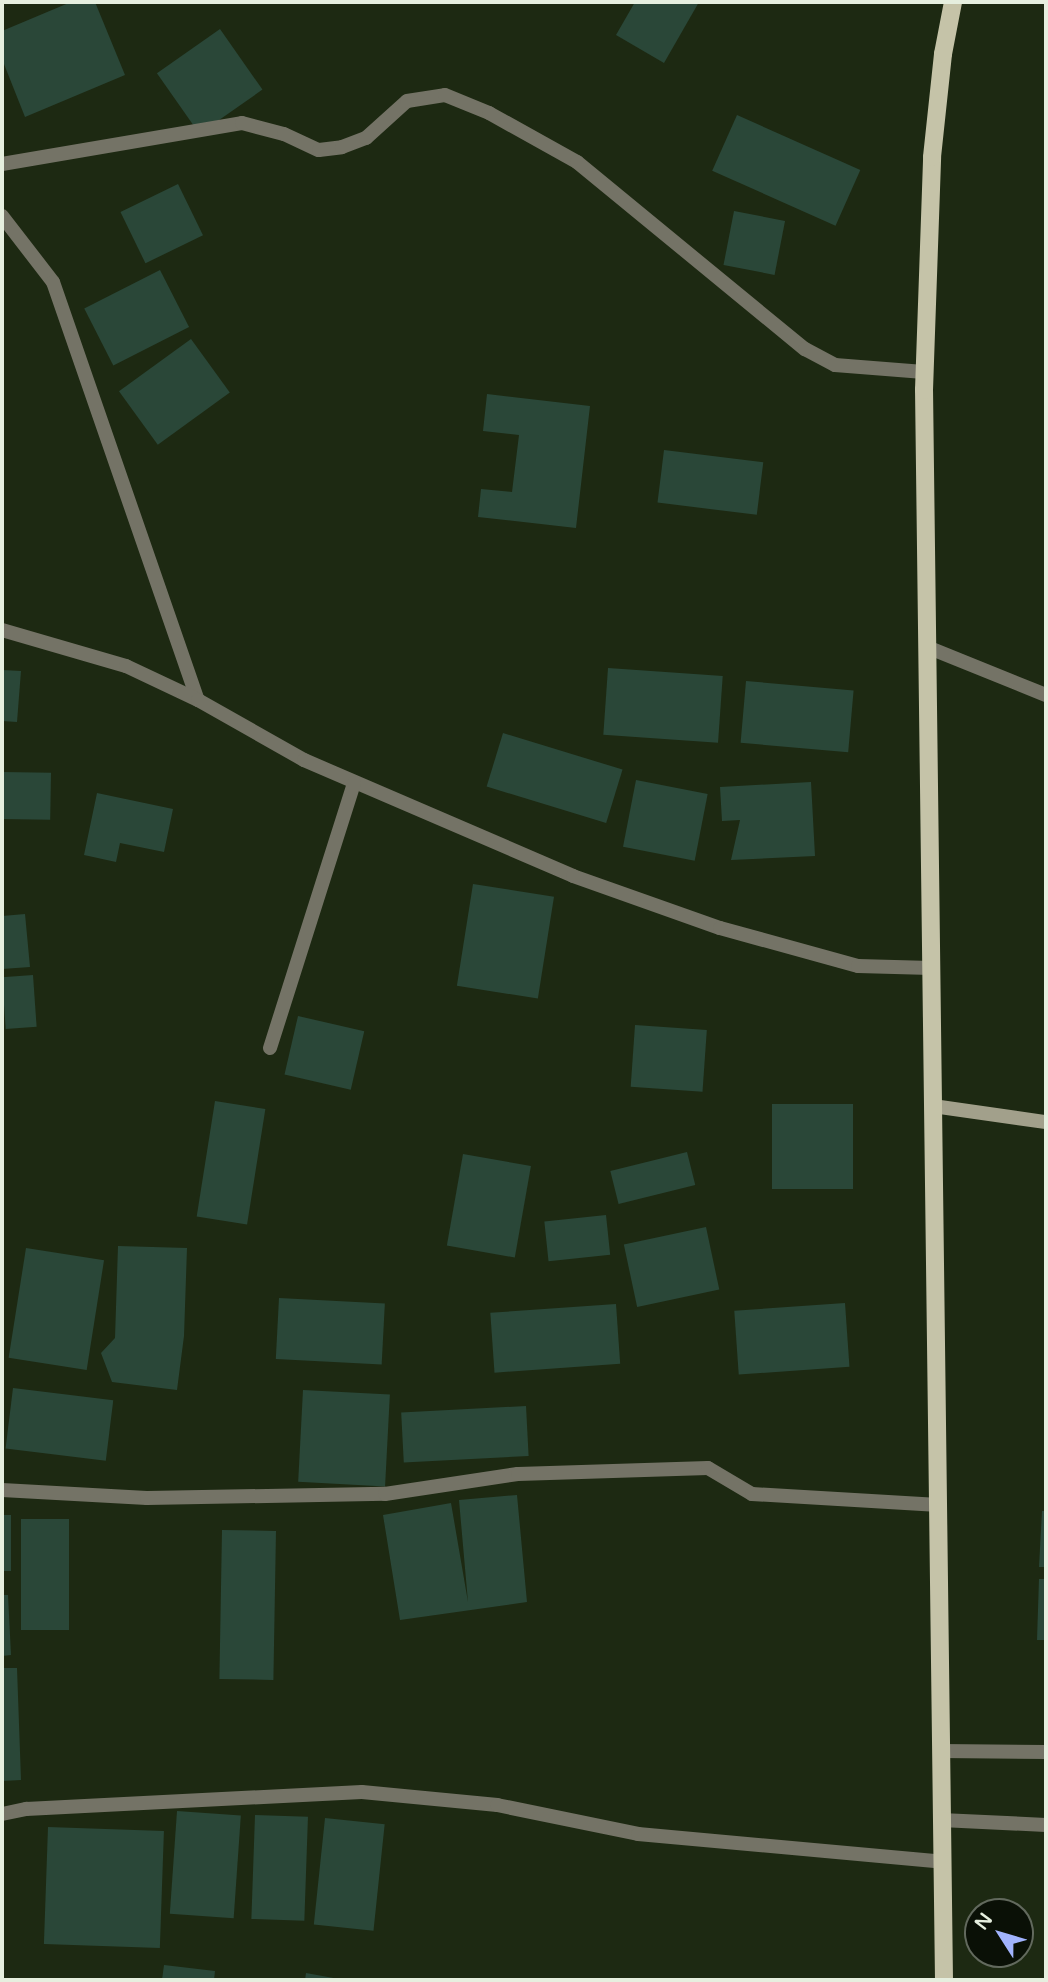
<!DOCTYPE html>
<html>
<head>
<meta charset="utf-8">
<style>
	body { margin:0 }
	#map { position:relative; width:1048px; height:1982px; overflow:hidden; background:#1d2912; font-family:"Varela Round",sans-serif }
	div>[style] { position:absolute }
	.building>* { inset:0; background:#2a4738; transform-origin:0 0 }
	.street>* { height:14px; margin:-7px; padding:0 7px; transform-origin:7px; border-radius:7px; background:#747366 }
	.secondary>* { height:14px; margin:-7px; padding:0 7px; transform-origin:7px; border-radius:7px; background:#a2a08b }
	.primary>* { height:18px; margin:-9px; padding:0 9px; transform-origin:9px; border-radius:9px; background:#c5c3a8 }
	span { translate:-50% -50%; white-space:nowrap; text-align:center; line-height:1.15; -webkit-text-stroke:5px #0a1006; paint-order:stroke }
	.frame { position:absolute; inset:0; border:4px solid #e6efdf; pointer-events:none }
	.north { position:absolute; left:964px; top:1898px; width:70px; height:70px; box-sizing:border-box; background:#0a1006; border:2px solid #62695d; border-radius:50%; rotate:307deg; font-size:19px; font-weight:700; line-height:28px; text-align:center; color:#e6efdf }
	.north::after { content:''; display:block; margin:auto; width:24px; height:32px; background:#a1b3fd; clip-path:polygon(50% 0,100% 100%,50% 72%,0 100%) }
</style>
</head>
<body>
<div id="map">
	<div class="building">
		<div style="clip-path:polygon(71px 2px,95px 2px,125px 75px,25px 117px,2px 59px,2px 31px)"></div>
		<div style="clip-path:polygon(635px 2px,699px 2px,664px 63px,616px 35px)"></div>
		<div style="left:220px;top:29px;width:74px;height:77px;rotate:55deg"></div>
		<div style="left:737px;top:115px;width:135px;height:61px;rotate:24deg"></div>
		<div style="left:178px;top:184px;width:57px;height:64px;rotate:64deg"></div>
		<div style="left:734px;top:211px;width:52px;height:55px;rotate:11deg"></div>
		<div style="left:160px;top:270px;width:64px;height:85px;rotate:63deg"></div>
		<div style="left:191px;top:339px;width:66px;height:89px;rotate:54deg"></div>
		<div style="clip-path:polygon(487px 394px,590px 406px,576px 528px,478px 517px,481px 489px,512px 492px,519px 435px,483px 431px)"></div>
		<div style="left:664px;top:450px;width:100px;height:53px;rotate:7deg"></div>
		<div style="left:608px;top:668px;width:115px;height:67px;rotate:4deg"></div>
		<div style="clip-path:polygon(2px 670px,21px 671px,17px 722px,2px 721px)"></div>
		<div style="left:746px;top:681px;width:108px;height:62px;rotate:5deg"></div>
		<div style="left:503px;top:733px;width:125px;height:56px;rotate:17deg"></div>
		<div style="left:2px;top:772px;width:49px;height:47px;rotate:1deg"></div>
		<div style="left:636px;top:780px;width:73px;height:68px;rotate:11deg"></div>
		<div style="clip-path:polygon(811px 782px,815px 856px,731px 860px,740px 820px,722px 821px,720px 787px)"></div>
		<div style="clip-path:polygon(97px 793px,173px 809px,164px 852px,120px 843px,116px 862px,84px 855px)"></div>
		<div style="left:473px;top:884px;width:82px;height:103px;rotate:9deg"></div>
		<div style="clip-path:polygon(25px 914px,30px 967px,2px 969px,2px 916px)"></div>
		<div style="left:33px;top:975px;width:52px;height:31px;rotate:86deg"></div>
		<div style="left:298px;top:1016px;width:68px;height:60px;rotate:13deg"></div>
		<div style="left:635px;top:1025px;width:72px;height:62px;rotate:4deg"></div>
		<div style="left:215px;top:1101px;width:51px;height:117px;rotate:9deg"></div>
		<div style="left:772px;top:1104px;width:81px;height:85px"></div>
		<div style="left:687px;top:1152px;width:34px;height:79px;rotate:76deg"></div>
		<div style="left:463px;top:1154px;width:69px;height:93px;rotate:10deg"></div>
		<div style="left:606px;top:1215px;width:40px;height:62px;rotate:84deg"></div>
		<div style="left:706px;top:1227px;width:64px;height:84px;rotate:78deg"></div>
		<div style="clip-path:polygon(118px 1246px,187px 1248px,184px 1336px,177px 1390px,112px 1382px,101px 1353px,115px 1338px)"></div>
		<div style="left:26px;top:1248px;width:79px;height:111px;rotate:9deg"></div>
		<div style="left:279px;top:1298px;width:106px;height:61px;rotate:3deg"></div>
		<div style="left:845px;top:1303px;width:64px;height:111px;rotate:86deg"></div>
		<div style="left:616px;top:1304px;width:60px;height:126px;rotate:86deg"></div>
		<div style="left:13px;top:1388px;width:101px;height:61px;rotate:7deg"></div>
		<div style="left:303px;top:1390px;width:87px;height:92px;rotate:3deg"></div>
		<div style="left:526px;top:1406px;width:50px;height:125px;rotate:87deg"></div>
		<div style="clip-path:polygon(517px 1495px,527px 1602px,400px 1620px,383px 1515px,451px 1503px,468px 1602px,459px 1500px)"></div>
		<div style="clip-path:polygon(1042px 1511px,1046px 1511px,1046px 1567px,1039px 1567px)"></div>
		<div style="left:2px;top:1515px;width:9px;height:56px"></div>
		<div style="left:21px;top:1519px;width:48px;height:111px"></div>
		<div style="left:222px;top:1530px;width:54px;height:149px;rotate:1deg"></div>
		<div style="clip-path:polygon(1039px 1579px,1046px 1579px,1046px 1640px,1037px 1640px)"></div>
		<div style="clip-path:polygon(2px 1595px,8px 1595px,11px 1655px,2px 1656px)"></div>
		<div style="clip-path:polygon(2px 1668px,17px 1668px,21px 1780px,2px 1781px)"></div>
		<div style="left:177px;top:1811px;width:64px;height:103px;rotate:4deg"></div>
		<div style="left:255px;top:1815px;width:53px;height:104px;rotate:2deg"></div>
		<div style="left:325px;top:1818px;width:60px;height:107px;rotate:6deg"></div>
		<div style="left:48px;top:1827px;width:116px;height:117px;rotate:2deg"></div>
		<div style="clip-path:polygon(164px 1965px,215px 1971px,214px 1980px,162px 1980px)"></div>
		<div style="clip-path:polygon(306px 1973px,339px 1979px,339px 1980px,305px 1980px)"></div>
	</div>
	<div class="street">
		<div style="left:2px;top:164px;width:243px;rotate:-9.7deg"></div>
		<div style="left:242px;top:123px;width:43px;rotate:14.7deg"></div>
		<div style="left:284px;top:134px;width:38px;rotate:25deg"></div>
		<div style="left:319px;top:150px;width:23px;rotate:-7deg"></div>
		<div style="left:342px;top:147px;width:26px;rotate:-21deg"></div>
		<div style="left:366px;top:138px;width:55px;rotate:-42.1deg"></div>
		<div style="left:407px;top:101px;width:38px;rotate:-9deg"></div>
		<div style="left:445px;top:95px;width:48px;rotate:22.2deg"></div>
		<div style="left:489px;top:113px;width:101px;rotate:29.1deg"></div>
		<div style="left:577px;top:162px;width:295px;rotate:39.4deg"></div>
		<div style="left:805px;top:349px;width:34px;rotate:28deg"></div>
		<div style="left:835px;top:365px;width:89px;rotate:4.5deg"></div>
		<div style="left:2px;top:216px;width:83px;rotate:52.3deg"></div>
		<div style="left:53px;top:282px;width:442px;rotate:70.9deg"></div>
		<div style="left:2px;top:630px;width:129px;rotate:16.2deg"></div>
		<div style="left:126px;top:666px;width:80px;rotate:25.3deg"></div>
		<div style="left:198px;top:700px;width:122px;rotate:29.5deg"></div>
		<div style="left:304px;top:760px;width:293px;rotate:23.3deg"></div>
		<div style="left:573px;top:876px;width:156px;rotate:19.5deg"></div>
		<div style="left:720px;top:928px;width:143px;rotate:15.4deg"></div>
		<div style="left:858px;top:966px;width:73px;rotate:1.6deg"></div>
		<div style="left:927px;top:647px;width:128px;rotate:22deg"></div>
		<div style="left:270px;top:1048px;width:278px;rotate:-72.4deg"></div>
		<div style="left:2px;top:1490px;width:145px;rotate:3.2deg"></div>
		<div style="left:147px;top:1498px;width:238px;rotate:-1deg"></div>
		<div style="left:385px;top:1494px;width:134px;rotate:-8.6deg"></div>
		<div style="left:518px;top:1474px;width:190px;rotate:-1.8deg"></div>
		<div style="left:708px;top:1468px;width:51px;rotate:30.6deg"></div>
		<div style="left:752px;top:1494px;width:187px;rotate:3.4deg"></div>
		<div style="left:941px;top:1751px;width:105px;rotate:0.5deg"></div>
		<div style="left:2px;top:1814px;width:25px;rotate:-12deg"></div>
		<div style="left:26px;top:1809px;width:336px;rotate:-2.9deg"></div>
		<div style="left:362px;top:1792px;width:136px;rotate:5.5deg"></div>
		<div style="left:497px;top:1805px;width:144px;rotate:11.6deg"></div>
		<div style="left:638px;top:1834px;width:306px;rotate:5.2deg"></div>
		<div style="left:941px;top:1820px;width:105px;rotate:2.7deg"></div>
	</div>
	<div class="secondary">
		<div style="left:933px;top:1106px;width:114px;rotate:8.1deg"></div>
	</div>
	<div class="primary">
		<div style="left:944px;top:1980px;width:1590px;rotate:-90.72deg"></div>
		<div style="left:924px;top:390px;width:233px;rotate:-88deg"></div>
		<div style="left:932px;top:157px;width:104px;rotate:-83.9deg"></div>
		<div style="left:943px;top:54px;width:53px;rotate:-79.1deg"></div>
	</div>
	<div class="frame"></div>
	<div class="north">N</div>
</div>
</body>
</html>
